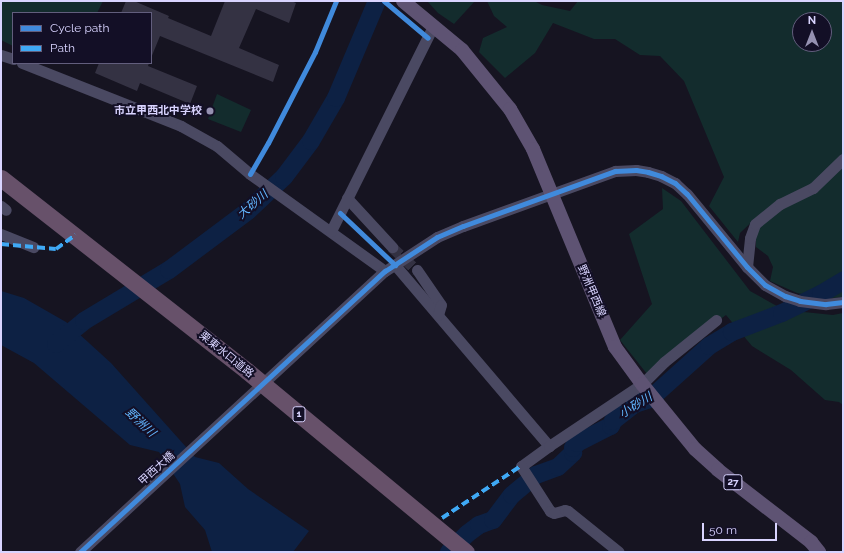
<!DOCTYPE html>
<html>
<head>
<meta charset="utf-8">
<style>
	body { margin:0 }
	#map { position:relative; width:844px; height:553px; overflow:hidden; background:#161421; font-family:Raleway,"Noto Sans JP",sans-serif }
	div>[style] { position:absolute }
	.green>* { inset:0; background:#132c2d }
	.water>* { inset:0; background:#0d2144 }
	.river>* { height:18px; margin:-9px; padding:0 9px; transform-origin:9px; border-radius:9px; background:#0d2144 }
	.building>* { inset:0; background:#343243 }
	.minor-tunnel>* { height:11px; margin-top:-5.5px; transform-origin:0; background:repeating-linear-gradient(90deg,#333142 0 11px,transparent 0 16.5px) }
	.minor>* { height:11px; margin:-5.5px; padding:0 5.5px; transform-origin:5.5px; border-radius:5.5px; background:#4a4962 }
	.major>* { height:14px; margin:-7px; padding:0 7px; transform-origin:7px; border-radius:7px; background:#5e5373 }
	.highway>* { height:17px; margin:-8.5px; padding:0 8.5px; transform-origin:8.5px; border-radius:8.5px; background:#67516a }
	.quiet>* { height:4px; margin-top:-2px; transform-origin:0; background:repeating-linear-gradient(90deg,#3fa9f5 0 8px,transparent 0 12px) }
	.cycleway>* { height:5px; margin:-2.5px; padding:0 2.5px; transform-origin:2.5px; border-radius:2.5px; background:#408adc }
	.dots>* { width:11px; height:11px; translate:-50% -50%; box-sizing:border-box; border:2px solid #130f26; border-radius:50% }
	span { translate:-50% -50%; white-space:nowrap; text-align:center; line-height:1.15; -webkit-text-stroke:4px #130f26; paint-order:stroke }
	.shield-label span { padding:1px 3px; background:#130f26; border:1px solid; border-radius:3px; -webkit-text-stroke-width:0 }
	.shield-label { font-size:10px; color:#d9d4ff; font-weight:700 }
	.poi-label { font-size:11px; color:#d9d4ff; font-weight:700 }
	.right { translate:-100% -50%; text-align:right }
	.street-label { font-size:11px; color:#d9d4ff }
	.water-label { font-size:12px; color:#62b6ff; font-style:italic }
	.frame { position:absolute; inset:0; border:2px solid #d9d4ff; pointer-events:none }
	.legend { position:absolute; left:12px; top:12px; width:140px; height:52px; box-sizing:border-box; background:#130f26; border:1px solid #625e7d; margin:0; padding:5px 7px; list-style:none; font-size:12px; color:#d9d4ff }
	.legend li { display:flex; align-items:center; gap:8px; height:20px }
	.legend b { width:20px; border:1px solid #625e7d }
	.north { position:absolute; left:792px; top:12px; width:40px; height:40px; box-sizing:border-box; background:#130f26; border:1px solid #625e7d; border-radius:50%; rotate:0deg; font-size:11px; font-weight:700; line-height:16px; text-align:center; color:#d9d4ff }
	.north::after { content:''; display:block; margin:auto; width:14px; height:18px; background:#9591b1; clip-path:polygon(50% 0,100% 100%,50% 72%,0 100%) }
	.scale { position:absolute; left:702px; top:523px; width:75px; height:18px; box-sizing:border-box; border:2px solid #d9d4ff; border-top:0; padding-left:5px; font-size:12px; line-height:14px; white-space:nowrap; color:#d9d4ff; -webkit-text-stroke:3px #130f26; paint-order:stroke }
</style>
</head>
<body>
<div id="map">
	<div class="green">
		<div style="clip-path:polygon(1px 1px,103px 1px,97px 13px,13px 13px,13px 46px,1px 40px)"></div>
		<div style="clip-path:polygon(427px 1px,475px 1px,454px 24px,438px 13px)"></div>
		<div style="clip-path:polygon(evenodd,487px 1px,534px 1px,542px 5px,570px 11px,578px 1px,843px 1px,843px 297px,823px 299px,797px 293px,770px 281px,773px 267px,768px 256px,756px 247px,756px 232px,766px 219px,757px 217px,740px 233px,738px 242px,709px 206px,724px 177px,684px 81px,660px 56px,640px 55px,615px 39px,594px 39px,553px 23px,535px 53px,505px 78px,479px 52px,483px 38px,507px 27px,494px 16px,487px 1px,800px 20px,824px 20px,824px 44px,800px 44px,800px 20px)"></div>
		<div style="clip-path:polygon(217px 94px,251px 110px,241px 132px,208px 119px)"></div>
		<div style="clip-path:polygon(662px 188px,681px 201px,750px 291px,784px 310px,833px 315px,843px 313px,843px 405px,839px 402px,825px 400px,791px 370px,752px 346px,726px 315px,647px 374px,620px 340px,652px 304px,629px 234px,663px 209px)"></div>
	</div>
	<div class="water">
		<div style="clip-path:polygon(1px 291px,24px 298px,66px 322px,111px 363px,195px 457px,219px 463px,248px 489px,309px 531px,293px 552px,212px 552px,205px 530px,185px 507px,180px 484px,159px 452px,130px 445px,34px 363px,1px 345px)"></div>
	</div>
	<div class="river">
		<div style="left:56px;top:344px;width:36px;rotate:-39deg"></div>
		<div style="left:84px;top:321px;width:99px;rotate:-31deg"></div>
		<div style="left:169px;top:270px;width:99px;rotate:-36.8deg"></div>
		<div style="left:248px;top:211px;width:50px;rotate:-43.4deg"></div>
		<div style="left:284px;top:177px;width:45px;rotate:-53.1deg"></div>
		<div style="left:311px;top:141px;width:50px;rotate:-59.8deg"></div>
		<div style="left:336px;top:98px;width:105px;rotate:-67.1deg"></div>
		<div style="left:449px;top:552px;width:25px;rotate:-45deg"></div>
		<div style="left:467px;top:534px;width:15px;rotate:-37deg"></div>
		<div style="left:479px;top:525px;width:15px;rotate:-20deg"></div>
		<div style="left:493px;top:520px;width:31px;rotate:-53deg"></div>
		<div style="left:512px;top:495px;width:31px;rotate:-40deg"></div>
		<div style="left:536px;top:475px;width:23px;rotate:-20deg"></div>
		<div style="left:558px;top:467px;width:21px;rotate:-43deg"></div>
		<div style="left:573px;top:453px;width:5px;rotate:-90deg"></div>
		<div style="left:573px;top:448px;width:6px;rotate:-51deg"></div>
		<div style="left:577px;top:443px;width:38px;rotate:-27deg"></div>
		<div style="left:611px;top:426px;width:5px;rotate:-68deg"></div>
		<div style="left:613px;top:421px;width:28px;rotate:-38deg"></div>
		<div style="left:635px;top:404px;width:16px;rotate:-18deg"></div>
		<div style="left:650px;top:399px;width:79px;rotate:-41.9deg"></div>
		<div style="left:709px;top:346px;width:27px;rotate:-31deg"></div>
		<div style="left:732px;top:332px;width:53px;rotate:-20.8deg"></div>
		<div style="left:782px;top:313px;width:43px;rotate:-26deg"></div>
		<div style="left:821px;top:294px;width:26px;rotate:-31deg"></div>
	</div>
	<div class="building">
		<div style="clip-path:polygon(126px 1px,134px 1px,169px 16px,168px 18px,211px 36px,225px 1px,291px 1px,296px 3px,289px 23px,256px 9px,239px 48px,279px 65px,273px 82px,160px 36px,151px 58px,151px 13px,121px 13px)"></div>
		<div style="clip-path:polygon(99px 63px,149px 63px,148px 66px,197px 86px,190px 104px,140px 83px,137px 91px,95px 73px)"></div>
	</div>
	<div class="minor-tunnel">
		<div style="left:392px;top:247px;width:34px;rotate:43deg"></div>
	</div>
	<div class="minor">
		<div style="left:1px;top:55px;width:13px;rotate:18deg"></div>
		<div style="left:22px;top:63px;width:171px;rotate:21.6deg"></div>
		<div style="left:181px;top:126px;width:41px;rotate:29.1deg"></div>
		<div style="left:217px;top:146px;width:43px;rotate:40.3deg"></div>
		<div style="left:250px;top:174px;width:166px;rotate:35.7deg"></div>
		<div style="left:347px;top:198px;width:67px;rotate:47.4deg"></div>
		<div style="left:1px;top:206px;width:6px;rotate:39deg"></div>
		<div style="left:331px;top:231px;width:229px;rotate:-63.5deg"></div>
		<div style="left:1px;top:234px;width:35px;rotate:22deg"></div>
		<div style="left:395px;top:265px;width:238px;rotate:49.6deg"></div>
		<div style="left:549px;top:446px;width:34px;rotate:144deg"></div>
		<div style="left:521px;top:466px;width:54px;rotate:57.2deg"></div>
		<div style="left:550px;top:511px;width:4px;rotate:27deg"></div>
		<div style="left:554px;top:513px;width:11px;rotate:-15deg"></div>
		<div style="left:565px;top:510px;width:3px;rotate:18deg"></div>
		<div style="left:568px;top:511px;width:65px;rotate:38.8deg"></div>
		<div style="left:747px;top:267px;width:29px;rotate:-84deg"></div>
		<div style="left:750px;top:238px;width:15px;rotate:-70deg"></div>
		<div style="left:755px;top:224px;width:32px;rotate:-39deg"></div>
		<div style="left:780px;top:204px;width:37px;rotate:-26deg"></div>
		<div style="left:813px;top:188px;width:42px;rotate:-44deg"></div>
		<div style="left:417px;top:270px;width:42px;rotate:55.6deg"></div>
		<div style="left:441px;top:305px;width:10px;rotate:107deg"></div>
		<div style="left:549px;top:446px;width:112px;rotate:-33.7deg"></div>
		<div style="left:642px;top:384px;width:31px;rotate:-45deg"></div>
		<div style="left:664px;top:362px;width:67px;rotate:-38.9deg"></div>
		<div style="left:80px;top:552px;width:415px;rotate:-42.7deg"></div>
		<div style="left:385px;top:271px;width:62px;rotate:-33.2deg"></div>
		<div style="left:437px;top:237px;width:28px;rotate:-23deg"></div>
		<div style="left:463px;top:226px;width:162px;rotate:-19.9deg"></div>
		<div style="left:615px;top:171px;width:21px;rotate:-3deg"></div>
		<div style="left:636px;top:170px;width:12px;rotate:9deg"></div>
		<div style="left:648px;top:172px;width:14px;rotate:17deg"></div>
		<div style="left:661px;top:176px;width:16px;rotate:27deg"></div>
		<div style="left:675px;top:183px;width:16px;rotate:43deg"></div>
		<div style="left:687px;top:194px;width:94px;rotate:50.6deg"></div>
		<div style="left:747px;top:267px;width:25px;rotate:45deg"></div>
		<div style="left:765px;top:285px;width:23px;rotate:29deg"></div>
		<div style="left:785px;top:296px;width:16px;rotate:18deg"></div>
		<div style="left:800px;top:301px;width:26px;rotate:7deg"></div>
		<div style="left:826px;top:304px;width:17px;rotate:-7deg"></div>
	</div>
	<div class="major">
		<div style="left:403px;top:1px;width:77px;rotate:39.7deg"></div>
		<div style="left:462px;top:50px;width:76px;rotate:50.9deg"></div>
		<div style="left:510px;top:109px;width:46px;rotate:60.1deg"></div>
		<div style="left:533px;top:149px;width:214px;rotate:67.5deg"></div>
		<div style="left:615px;top:347px;width:46px;rotate:53.9deg"></div>
		<div style="left:642px;top:384px;width:84px;rotate:50.8deg"></div>
		<div style="left:695px;top:449px;width:31px;rotate:42deg"></div>
		<div style="left:718px;top:470px;width:118px;rotate:37.7deg"></div>
		<div style="left:811px;top:542px;width:13px;rotate:51deg"></div>
	</div>
	<div class="highway">
		<div style="left:1px;top:178px;width:313px;rotate:38.1deg"></div>
		<div style="left:247px;top:371px;width:284px;rotate:39.6deg"></div>
	</div>
	<div class="quiet">
		<div style="left:1px;top:244px;width:55px;rotate:5.2deg"></div>
		<div style="left:56px;top:249px;width:24px;rotate:-36deg"></div>
		<div style="left:442px;top:518px;width:95px;rotate:-33.4deg"></div>
	</div>
	<div class="cycleway">
		<div style="left:384px;top:1px;width:57px;rotate:40.1deg"></div>
		<div style="left:250px;top:174px;width:36px;rotate:-60deg"></div>
		<div style="left:268px;top:143px;width:102px;rotate:-62.7deg"></div>
		<div style="left:315px;top:52px;width:55px;rotate:-67.6deg"></div>
		<div style="left:340px;top:213px;width:76px;rotate:43.4deg"></div>
		<div style="left:80px;top:552px;width:415px;rotate:-42.7deg"></div>
		<div style="left:385px;top:271px;width:62px;rotate:-33.2deg"></div>
		<div style="left:437px;top:237px;width:28px;rotate:-23deg"></div>
		<div style="left:463px;top:226px;width:162px;rotate:-19.9deg"></div>
		<div style="left:615px;top:171px;width:21px;rotate:-3deg"></div>
		<div style="left:636px;top:170px;width:12px;rotate:9deg"></div>
		<div style="left:648px;top:172px;width:14px;rotate:17deg"></div>
		<div style="left:661px;top:176px;width:16px;rotate:27deg"></div>
		<div style="left:675px;top:183px;width:16px;rotate:43deg"></div>
		<div style="left:687px;top:194px;width:94px;rotate:50.6deg"></div>
		<div style="left:747px;top:267px;width:25px;rotate:45deg"></div>
		<div style="left:765px;top:285px;width:23px;rotate:29deg"></div>
		<div style="left:785px;top:296px;width:16px;rotate:18deg"></div>
		<div style="left:800px;top:301px;width:26px;rotate:7deg"></div>
		<div style="left:826px;top:304px;width:17px;rotate:-7deg"></div>
	</div>
	<div class="dots">
		<div style="left:210px;top:111px;background:#9591b1"></div>
	</div>
	<div class="shield-label">
		<span style="left:299px;top:414px">1</span>
		<span style="left:733px;top:482px">27</span>
	</div>
	<div class="poi-label">
		<span class="right" style="left:202px;top:111px">市立甲西北中学校</span>
	</div>
	<div class="street-label">
		<span style="left:591px;top:291px;rotate:67deg">野洲甲西線</span>
		<span style="left:226px;top:355px;rotate:39deg">栗東水口道路</span>
		<span style="left:157px;top:469px;rotate:-42deg">甲西大橋</span>
	</div>
	<div class="water-label">
		<span style="left:253px;top:205px;rotate:-41deg">大砂川</span>
		<span style="left:636px;top:406px;rotate:-32deg">小砂川</span>
		<span style="left:140px;top:423px;rotate:43deg">野洲川</span>
	</div>
	<div class="frame"></div>
	<ul class="legend">
	<li><b style="height:5px;background:#408adc"></b>Cycle path</li>
	<li><b style="height:5px;background:#3fa9f5"></b>Path</li>
	</ul>
	<div class="north">N</div>
	<div class="scale">50 m</div>
</div>
</body>
</html>
